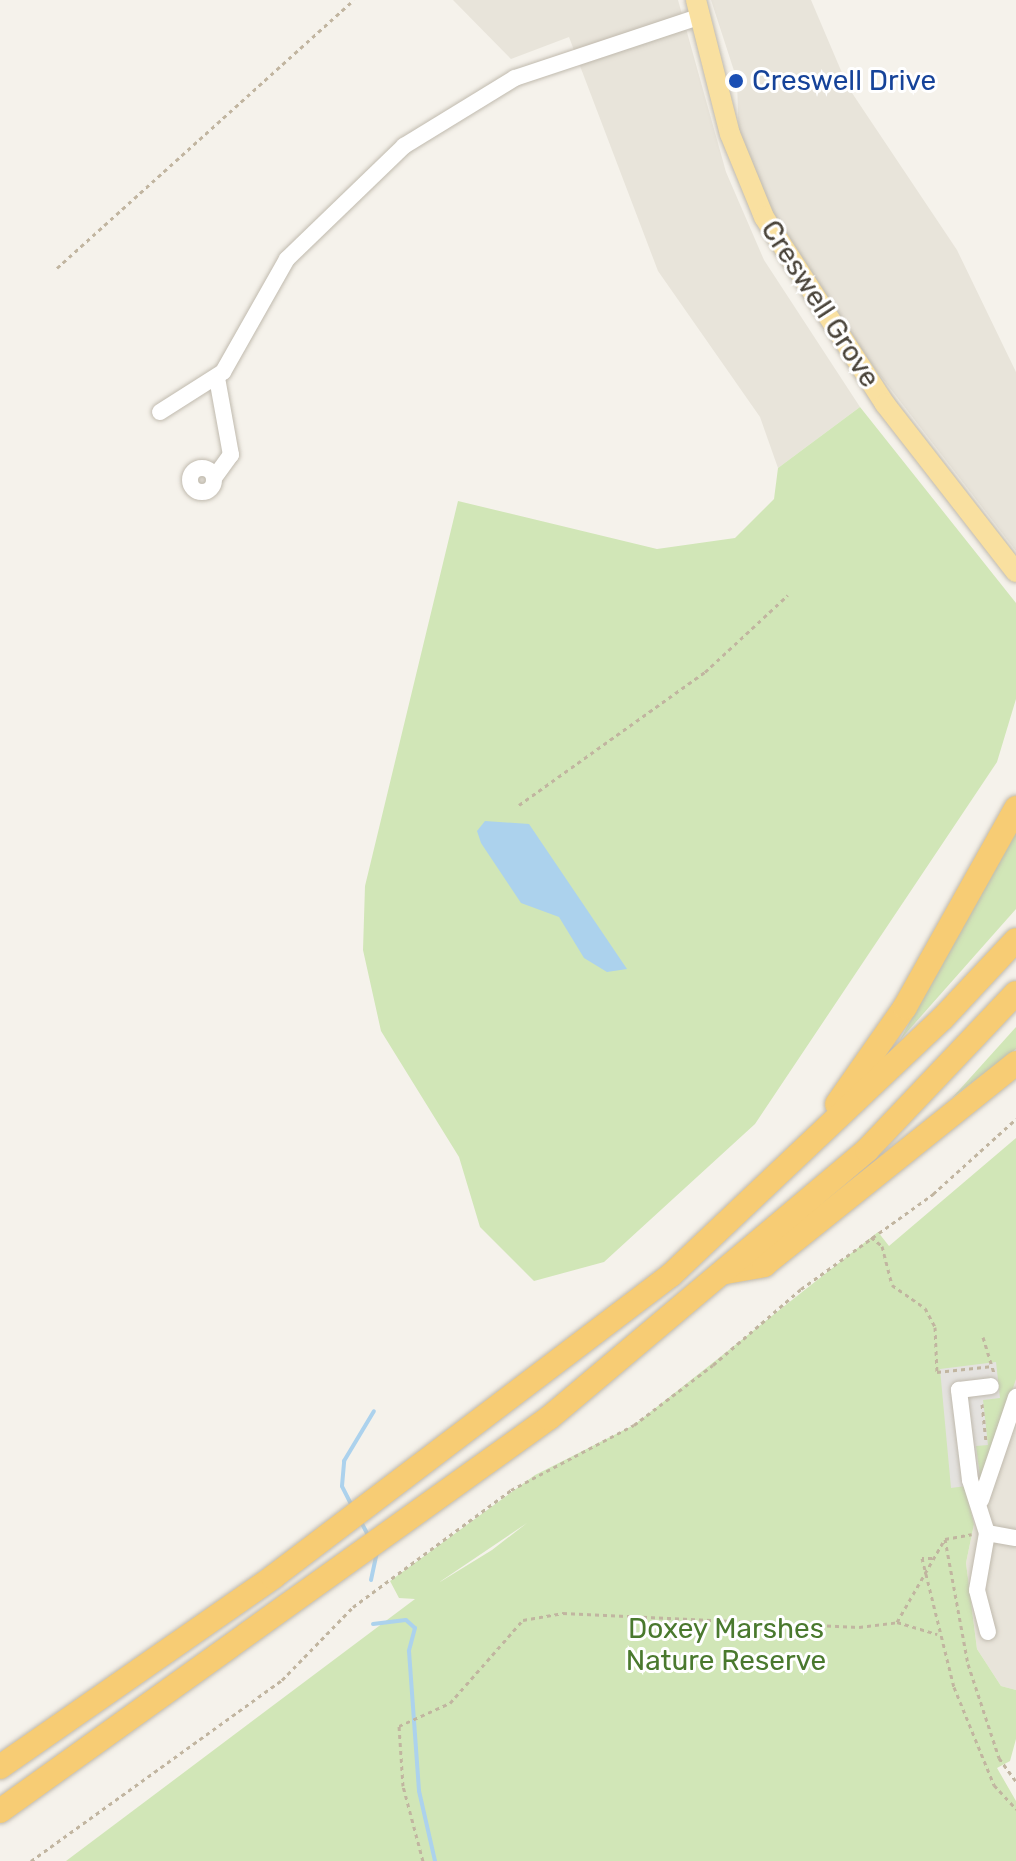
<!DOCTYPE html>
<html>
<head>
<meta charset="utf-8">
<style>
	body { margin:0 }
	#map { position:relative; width:1016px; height:1861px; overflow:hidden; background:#f5f2eb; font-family:Rubik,sans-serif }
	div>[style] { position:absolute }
	.residential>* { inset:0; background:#e8e4da }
	.green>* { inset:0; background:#d1e6b7 }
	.parking>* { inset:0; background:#e4e2df }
	.water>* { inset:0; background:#acd2ed }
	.stream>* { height:4px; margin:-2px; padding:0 2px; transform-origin:2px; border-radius:2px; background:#acd2ed }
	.path>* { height:3px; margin-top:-1.5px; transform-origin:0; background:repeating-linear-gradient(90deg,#c1b5a0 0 4px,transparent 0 8px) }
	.roads { filter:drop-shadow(0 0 2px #c0baae) drop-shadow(0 0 2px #c0baae) }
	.minor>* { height:16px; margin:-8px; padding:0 8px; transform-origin:8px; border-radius:8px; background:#fff }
	.minor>.ring { margin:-8px; padding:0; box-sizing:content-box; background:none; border:16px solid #fff; border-radius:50% }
	.major>* { height:20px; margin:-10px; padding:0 10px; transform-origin:10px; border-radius:10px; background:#f9e0a0 }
	.highway>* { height:24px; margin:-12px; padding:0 12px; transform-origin:12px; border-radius:12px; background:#f7cc74 }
	.dots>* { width:22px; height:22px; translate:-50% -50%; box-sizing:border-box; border:4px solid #fff; border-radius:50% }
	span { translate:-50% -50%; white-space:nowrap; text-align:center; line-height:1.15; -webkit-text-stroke:6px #fff; paint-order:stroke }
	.transit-label { font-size:28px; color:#164399 }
	.left { translate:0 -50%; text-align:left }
	.street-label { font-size:28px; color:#494339 }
	.park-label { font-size:28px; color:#4a792e }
</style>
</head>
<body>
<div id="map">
	<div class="residential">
		<div style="clip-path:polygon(453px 0,678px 0,726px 172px,764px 260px,860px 407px,778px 468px,760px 417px,658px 271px,569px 37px,511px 59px)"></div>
		<div style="clip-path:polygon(711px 0,811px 0,848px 87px,957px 250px,1016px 372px,1016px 551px,852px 339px,763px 201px,739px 145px,737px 80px)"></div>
		<div style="clip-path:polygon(1013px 1377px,1016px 1379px,1016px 1690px,1001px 1686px,977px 1649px,966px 1563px,974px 1524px,965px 1486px)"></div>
	</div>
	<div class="green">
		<div style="clip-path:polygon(860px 407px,1016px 603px,1016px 699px,997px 762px,755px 1124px,604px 1262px,534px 1281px,480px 1227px,459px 1157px,381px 1031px,363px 950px,365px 886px,458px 501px,657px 549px,735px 538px,774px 499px,778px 468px)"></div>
		<div style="clip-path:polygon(1016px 824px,1016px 909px,900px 1040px)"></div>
		<div style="clip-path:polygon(1016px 1027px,1016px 1049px,952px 1098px)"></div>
		<div style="clip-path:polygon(evenodd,1016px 1138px,1016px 1379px,981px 1484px,965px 1487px,974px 1524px,966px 1563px,977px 1649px,1001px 1686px,1016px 1690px,1016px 1739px,1010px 1761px,997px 1768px,1016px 1801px,1016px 1861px,66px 1861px,415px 1599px,399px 1598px,390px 1581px,535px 1475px,634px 1425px,878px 1232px,889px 1246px,1016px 1138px,527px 1523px,492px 1550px,440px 1582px,441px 1581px,527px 1523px)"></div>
	</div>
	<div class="parking">
		<div style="clip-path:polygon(996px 1362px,1000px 1398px,983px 1400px,988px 1445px,976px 1446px,981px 1484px,951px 1488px,940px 1369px)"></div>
	</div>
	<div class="water">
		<div style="clip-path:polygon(485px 821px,529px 824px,627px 969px,607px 972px,584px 958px,559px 917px,521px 903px,481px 843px,477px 831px)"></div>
	</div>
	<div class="stream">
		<div style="left:352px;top:1506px;width:22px;rotate:-117deg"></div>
		<div style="left:342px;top:1486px;width:25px;rotate:-85deg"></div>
		<div style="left:344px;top:1461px;width:58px;rotate:-59deg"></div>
		<div style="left:360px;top:1520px;width:19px;rotate:62deg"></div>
		<div style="left:371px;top:1580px;width:29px;rotate:-78deg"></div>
		<div style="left:373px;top:1624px;width:33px;rotate:-7deg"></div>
		<div style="left:406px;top:1620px;width:12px;rotate:42deg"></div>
		<div style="left:415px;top:1628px;width:24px;rotate:105deg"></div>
		<div style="left:409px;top:1651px;width:140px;rotate:85.9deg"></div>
		<div style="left:419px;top:1791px;width:72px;rotate:77.1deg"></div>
	</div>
	<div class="path">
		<div style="left:57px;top:268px;width:400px;rotate:-42.1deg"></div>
		<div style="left:519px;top:805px;width:229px;rotate:-35.6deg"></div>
		<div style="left:705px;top:672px;width:113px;rotate:-42.9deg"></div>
		<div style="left:871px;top:1237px;width:14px;rotate:39deg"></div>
		<div style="left:882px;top:1246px;width:40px;rotate:75.6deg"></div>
		<div style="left:892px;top:1285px;width:40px;rotate:34.9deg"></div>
		<div style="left:925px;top:1308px;width:21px;rotate:62deg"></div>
		<div style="left:935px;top:1327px;width:45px;rotate:87.5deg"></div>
		<div style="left:937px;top:1372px;width:56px;rotate:-6.1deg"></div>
		<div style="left:983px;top:1337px;width:39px;rotate:73deg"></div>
		<div style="left:982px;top:1404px;width:36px;rotate:84deg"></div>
		<div style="left:945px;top:1539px;width:127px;rotate:79.6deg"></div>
		<div style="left:968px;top:1664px;width:99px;rotate:71.7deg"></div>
		<div style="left:999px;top:1758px;width:29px;rotate:54deg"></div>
		<div style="left:932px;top:1558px;width:10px;rotate:180deg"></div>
		<div style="left:922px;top:1558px;width:133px;rotate:76.1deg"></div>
		<div style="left:954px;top:1687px;width:106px;rotate:67.8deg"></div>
		<div style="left:994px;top:1785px;width:33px;rotate:47deg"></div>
		<div style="left:897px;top:1622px;width:96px;rotate:-60deg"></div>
		<div style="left:945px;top:1539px;width:27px;rotate:-10deg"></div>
		<div style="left:31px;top:1861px;width:309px;rotate:-35.8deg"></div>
		<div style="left:282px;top:1680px;width:102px;rotate:-45.8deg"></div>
		<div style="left:353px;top:1607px;width:197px;rotate:-36.5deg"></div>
		<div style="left:511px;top:1490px;width:139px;rotate:-27.9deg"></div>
		<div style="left:634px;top:1425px;width:99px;rotate:-37.2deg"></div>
		<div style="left:713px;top:1365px;width:116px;rotate:-40.8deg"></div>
		<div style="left:801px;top:1289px;width:163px;rotate:-35.7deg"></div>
		<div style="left:933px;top:1194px;width:112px;rotate:-42.1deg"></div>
		<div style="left:423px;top:1861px;width:78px;rotate:-104.9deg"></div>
		<div style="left:403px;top:1786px;width:60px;rotate:-93.8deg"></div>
		<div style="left:399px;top:1726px;width:56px;rotate:-24.3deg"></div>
		<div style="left:450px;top:1703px;width:111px;rotate:-48.7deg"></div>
		<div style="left:523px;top:1620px;width:41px;rotate:-9.9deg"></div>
		<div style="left:563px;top:1613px;width:296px;rotate:2.7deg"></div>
		<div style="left:859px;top:1627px;width:38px;rotate:-7deg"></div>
		<div style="left:897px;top:1622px;width:42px;rotate:16.7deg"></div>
	</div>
	<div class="roads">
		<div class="minor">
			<div style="left:160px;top:412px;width:75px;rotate:-32.4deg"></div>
			<div style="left:223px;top:372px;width:130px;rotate:-60.5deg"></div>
			<div style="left:287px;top:259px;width:163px;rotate:-44deg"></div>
			<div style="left:404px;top:146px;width:130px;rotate:-31.5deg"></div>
			<div style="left:515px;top:78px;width:196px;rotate:-18.4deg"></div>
			<div class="ring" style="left:190px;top:468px;width:8px;height:8px"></div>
			<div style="left:214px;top:478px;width:29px;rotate:-54deg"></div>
			<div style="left:231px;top:455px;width:78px;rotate:-100.3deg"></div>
			<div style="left:981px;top:1500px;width:109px;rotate:-71.2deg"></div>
			<div style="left:987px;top:1533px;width:29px;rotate:10deg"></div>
			<div style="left:988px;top:1632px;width:43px;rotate:-104.7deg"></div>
			<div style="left:977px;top:1590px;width:58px;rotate:-80deg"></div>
			<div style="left:987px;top:1533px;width:56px;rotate:-107.8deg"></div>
			<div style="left:970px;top:1480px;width:91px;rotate:-97deg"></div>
			<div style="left:959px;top:1390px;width:32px;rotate:-7deg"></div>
		</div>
		<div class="major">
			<div style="left:696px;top:0;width:138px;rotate:75.8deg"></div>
			<div style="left:730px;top:134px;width:90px;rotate:67.7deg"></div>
			<div style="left:764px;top:217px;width:223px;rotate:57.1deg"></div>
			<div style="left:885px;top:404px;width:213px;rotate:52.1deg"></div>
		</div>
		<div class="highway">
			<div style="left:837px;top:1104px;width:118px;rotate:-55deg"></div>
			<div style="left:905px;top:1007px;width:228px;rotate:-60.8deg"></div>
			<div style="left:726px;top:1272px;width:39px;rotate:-10deg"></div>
			<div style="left:764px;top:1265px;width:323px;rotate:-38.7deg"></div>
			<div style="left:0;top:1767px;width:333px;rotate:-34.8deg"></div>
			<div style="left:273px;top:1577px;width:500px;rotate:-37.2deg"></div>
			<div style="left:671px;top:1275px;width:373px;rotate:-43.4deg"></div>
			<div style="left:942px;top:1019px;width:108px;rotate:-46.9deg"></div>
			<div style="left:0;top:1811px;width:675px;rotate:-35.6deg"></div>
			<div style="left:549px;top:1418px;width:416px;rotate:-40.1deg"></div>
			<div style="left:867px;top:1150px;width:216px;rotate:-46.5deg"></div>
		</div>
	</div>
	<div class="dots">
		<div style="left:736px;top:81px;background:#1a4fb4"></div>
	</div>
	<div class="transit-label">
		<span class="left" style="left:752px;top:81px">Creswell Drive</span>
	</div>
	<div class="street-label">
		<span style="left:820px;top:304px;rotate:57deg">Creswell Grove</span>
	</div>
	<div class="park-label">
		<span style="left:726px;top:1645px">Doxey Marshes<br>Nature Reserve</span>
	</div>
</div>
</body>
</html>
